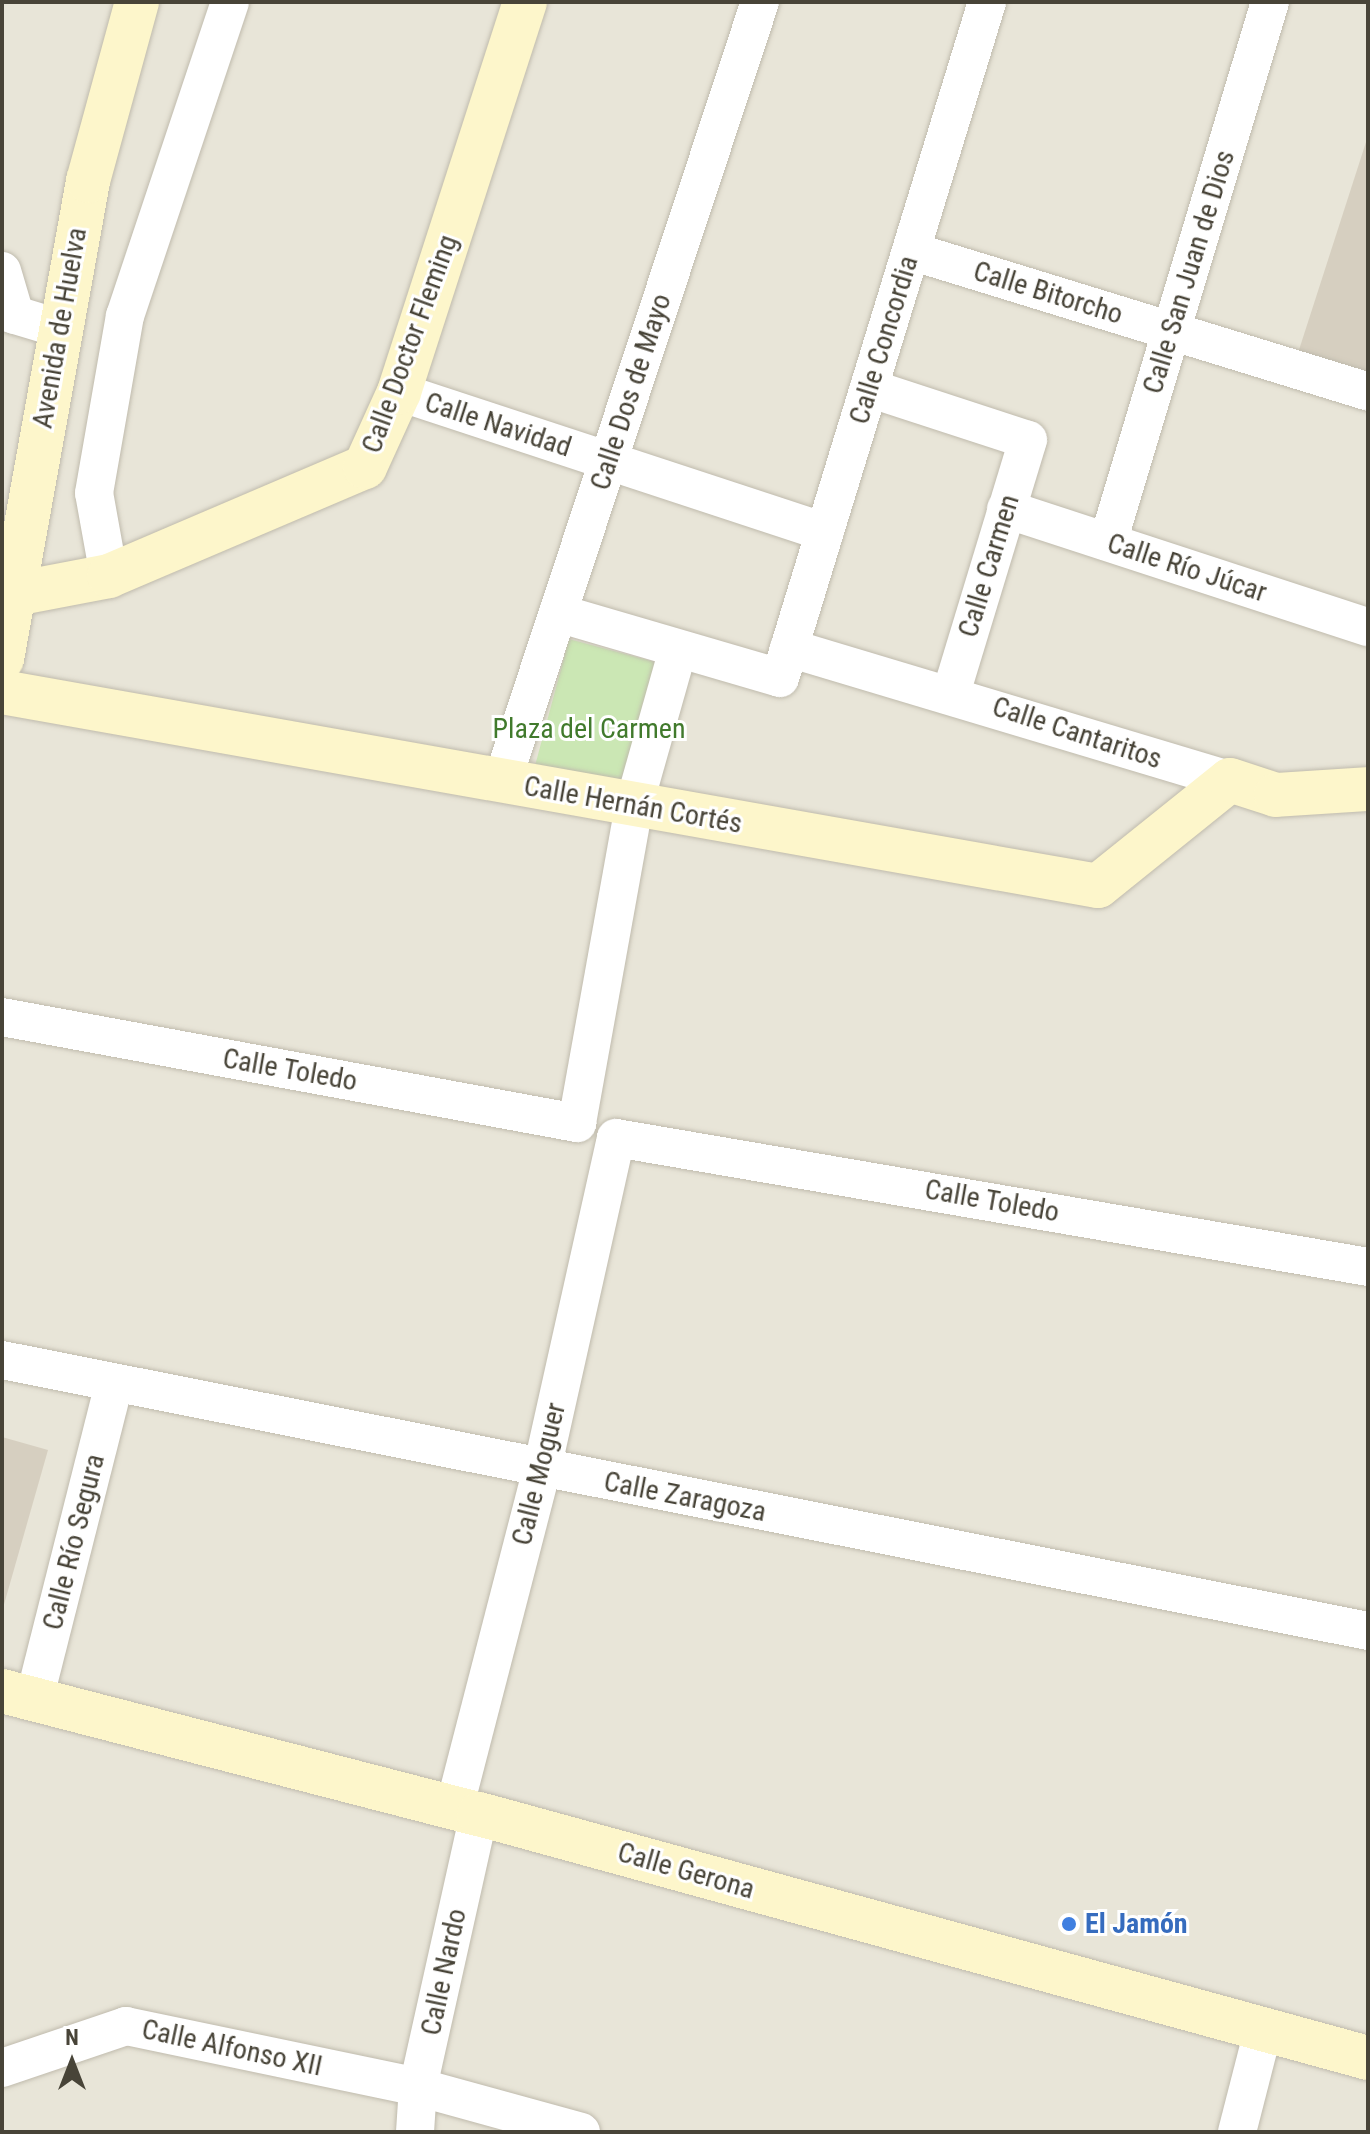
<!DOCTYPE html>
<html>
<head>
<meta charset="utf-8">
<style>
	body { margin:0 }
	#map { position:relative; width:1370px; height:2134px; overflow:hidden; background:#f5f2ea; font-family:"Roboto Condensed",sans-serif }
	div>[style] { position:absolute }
	.residential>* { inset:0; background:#e8e5d8; transform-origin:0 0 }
	.green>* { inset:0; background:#cbe7b4; transform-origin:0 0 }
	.building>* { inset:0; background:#d6cfc0 }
	.roads { filter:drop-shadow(0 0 2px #c0bbad) drop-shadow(0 0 2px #c0bbad) }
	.street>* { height:38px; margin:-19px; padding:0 19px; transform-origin:19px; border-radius:19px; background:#fff }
	.secondary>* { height:44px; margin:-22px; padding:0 22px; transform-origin:22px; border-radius:22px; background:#fdf6cb }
	.dots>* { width:22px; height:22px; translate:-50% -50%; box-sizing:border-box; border:4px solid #fff; border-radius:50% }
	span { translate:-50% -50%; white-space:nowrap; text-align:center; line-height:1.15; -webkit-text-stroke:6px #fff; paint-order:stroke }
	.street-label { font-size:28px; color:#484438 }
	.park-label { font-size:28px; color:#417a2c }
	.shop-label { font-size:28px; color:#366cbe; font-weight:700 }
	.left { translate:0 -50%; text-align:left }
	.frame { position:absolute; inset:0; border:4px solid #484438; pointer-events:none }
	.north { position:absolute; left:32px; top:2022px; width:80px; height:80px; -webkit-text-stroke:6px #fff; paint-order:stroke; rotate:0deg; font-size:22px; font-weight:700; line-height:32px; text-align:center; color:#484438 }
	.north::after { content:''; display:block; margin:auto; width:28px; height:36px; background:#484438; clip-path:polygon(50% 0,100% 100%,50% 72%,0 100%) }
</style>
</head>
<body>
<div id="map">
	<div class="residential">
		<div style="left:2px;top:2px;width:1366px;height:2130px"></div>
	</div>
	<div class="green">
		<div style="left:569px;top:639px;width:91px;height:136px;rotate:15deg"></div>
	</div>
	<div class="building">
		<div style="clip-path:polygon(1367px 139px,1368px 139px,1368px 374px,1298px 353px)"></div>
		<div style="clip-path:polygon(2px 1437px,48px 1450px,3px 1608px,2px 1608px)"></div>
	</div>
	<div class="roads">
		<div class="street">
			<div style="left:911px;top:251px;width:478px;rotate:17.1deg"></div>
			<div style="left:2px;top:271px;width:46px;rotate:73.5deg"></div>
			<div style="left:2px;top:311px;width:59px;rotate:16.9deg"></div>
			<div style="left:869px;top:388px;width:167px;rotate:18.1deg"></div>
			<div style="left:1028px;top:440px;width:264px;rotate:106.9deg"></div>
			<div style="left:399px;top:392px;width:448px;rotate:18.2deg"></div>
			<div style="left:1006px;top:509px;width:381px;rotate:18.1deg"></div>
			<div style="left:1108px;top:542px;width:564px;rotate:-73.3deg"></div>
			<div style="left:109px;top:576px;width:84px;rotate:-100.2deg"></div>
			<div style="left:94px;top:493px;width:180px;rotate:-80.1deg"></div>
			<div style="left:125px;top:316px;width:331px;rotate:-71.5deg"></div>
			<div style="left:558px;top:613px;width:231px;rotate:16.3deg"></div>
			<div style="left:780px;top:678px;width:707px;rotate:-72.97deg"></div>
			<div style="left:789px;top:648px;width:460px;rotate:16.7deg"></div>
			<div style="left:502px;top:782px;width:822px;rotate:-71.7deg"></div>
			<div style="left:2px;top:1017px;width:585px;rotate:10.45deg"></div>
			<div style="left:577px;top:1123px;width:323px;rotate:-79.8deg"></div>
			<div style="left:634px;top:805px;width:161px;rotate:-74.2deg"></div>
			<div style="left:2px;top:1360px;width:1393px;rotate:11.22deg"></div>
			<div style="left:34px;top:1700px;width:326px;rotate:-75.8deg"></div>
			<div style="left:454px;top:1809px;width:351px;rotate:-75.5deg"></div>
			<div style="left:542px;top:1469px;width:339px;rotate:-77.4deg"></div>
			<div style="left:616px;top:1138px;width:763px;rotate:9.73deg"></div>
			<div style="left:2px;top:2068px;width:131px;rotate:-18.7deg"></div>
			<div style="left:126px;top:2026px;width:298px;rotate:11.8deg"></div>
			<div style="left:418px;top:2087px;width:169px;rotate:15.4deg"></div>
			<div style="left:415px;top:2132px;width:45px;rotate:-86.2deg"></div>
			<div style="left:418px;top:2087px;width:280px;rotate:-77.4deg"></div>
			<div style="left:1237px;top:2132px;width:104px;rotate:-75.6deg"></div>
		</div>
		<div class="secondary">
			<div style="left:15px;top:594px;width:96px;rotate:-10.8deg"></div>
			<div style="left:109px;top:576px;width:278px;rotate:-23.1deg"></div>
			<div style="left:365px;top:467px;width:82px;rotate:-65.6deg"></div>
			<div style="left:399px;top:392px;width:410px;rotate:-72.1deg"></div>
			<div style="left:2px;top:659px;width:486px;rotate:-79.8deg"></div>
			<div style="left:88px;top:181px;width:186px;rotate:-74.7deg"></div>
			<div style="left:2px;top:692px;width:1113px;rotate:10.04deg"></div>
			<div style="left:1098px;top:886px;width:169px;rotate:-38.8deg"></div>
			<div style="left:1230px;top:780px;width:48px;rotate:18.1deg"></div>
			<div style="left:1276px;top:795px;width:92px;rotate:-3.7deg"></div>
			<div style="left:2px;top:1691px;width:493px;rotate:14.5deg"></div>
			<div style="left:479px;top:1814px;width:922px;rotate:15.35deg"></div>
		</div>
	</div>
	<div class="dots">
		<div style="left:1069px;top:1924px;background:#3f7fe0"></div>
	</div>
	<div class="street-label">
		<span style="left:1189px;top:272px;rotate:-73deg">Calle San Juan de Dios</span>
		<span style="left:1048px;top:293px;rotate:17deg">Calle Bitorcho</span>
		<span style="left:60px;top:328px;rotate:-80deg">Avenida de Huelva</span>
		<span style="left:884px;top:340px;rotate:-73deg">Calle Concordia</span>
		<span style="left:410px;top:344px;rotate:-70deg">Calle Doctor Fleming</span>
		<span style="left:631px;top:392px;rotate:-72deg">Calle Dos de Mayo</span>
		<span style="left:498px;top:425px;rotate:18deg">Calle Navidad</span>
		<span style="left:989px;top:566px;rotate:-73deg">Calle Carmen</span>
		<span style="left:1187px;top:568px;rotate:18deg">Calle Río Júcar</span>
		<span style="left:1077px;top:733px;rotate:18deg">Calle Cantaritos</span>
		<span style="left:633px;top:805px;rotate:10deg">Calle Hernán Cortés</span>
		<span style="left:290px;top:1070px;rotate:10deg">Calle Toledo</span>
		<span style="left:992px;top:1201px;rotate:10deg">Calle Toledo</span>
		<span style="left:539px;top:1474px;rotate:-76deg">Calle Moguer</span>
		<span style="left:685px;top:1497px;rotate:11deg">Calle Zaragoza</span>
		<span style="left:74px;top:1542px;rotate:-76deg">Calle Río Segura</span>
		<span style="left:686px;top:1871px;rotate:16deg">Calle Gerona</span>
		<span style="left:444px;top:1972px;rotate:-78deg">Calle Nardo</span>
		<span style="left:232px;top:2048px;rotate:12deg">Calle Alfonso XII</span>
	</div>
	<div class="park-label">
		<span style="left:589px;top:729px">Plaza del Carmen</span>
	</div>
	<div class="shop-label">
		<span class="left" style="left:1085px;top:1924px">El Jamón</span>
	</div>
	<div class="frame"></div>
	<div class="north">N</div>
</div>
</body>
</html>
